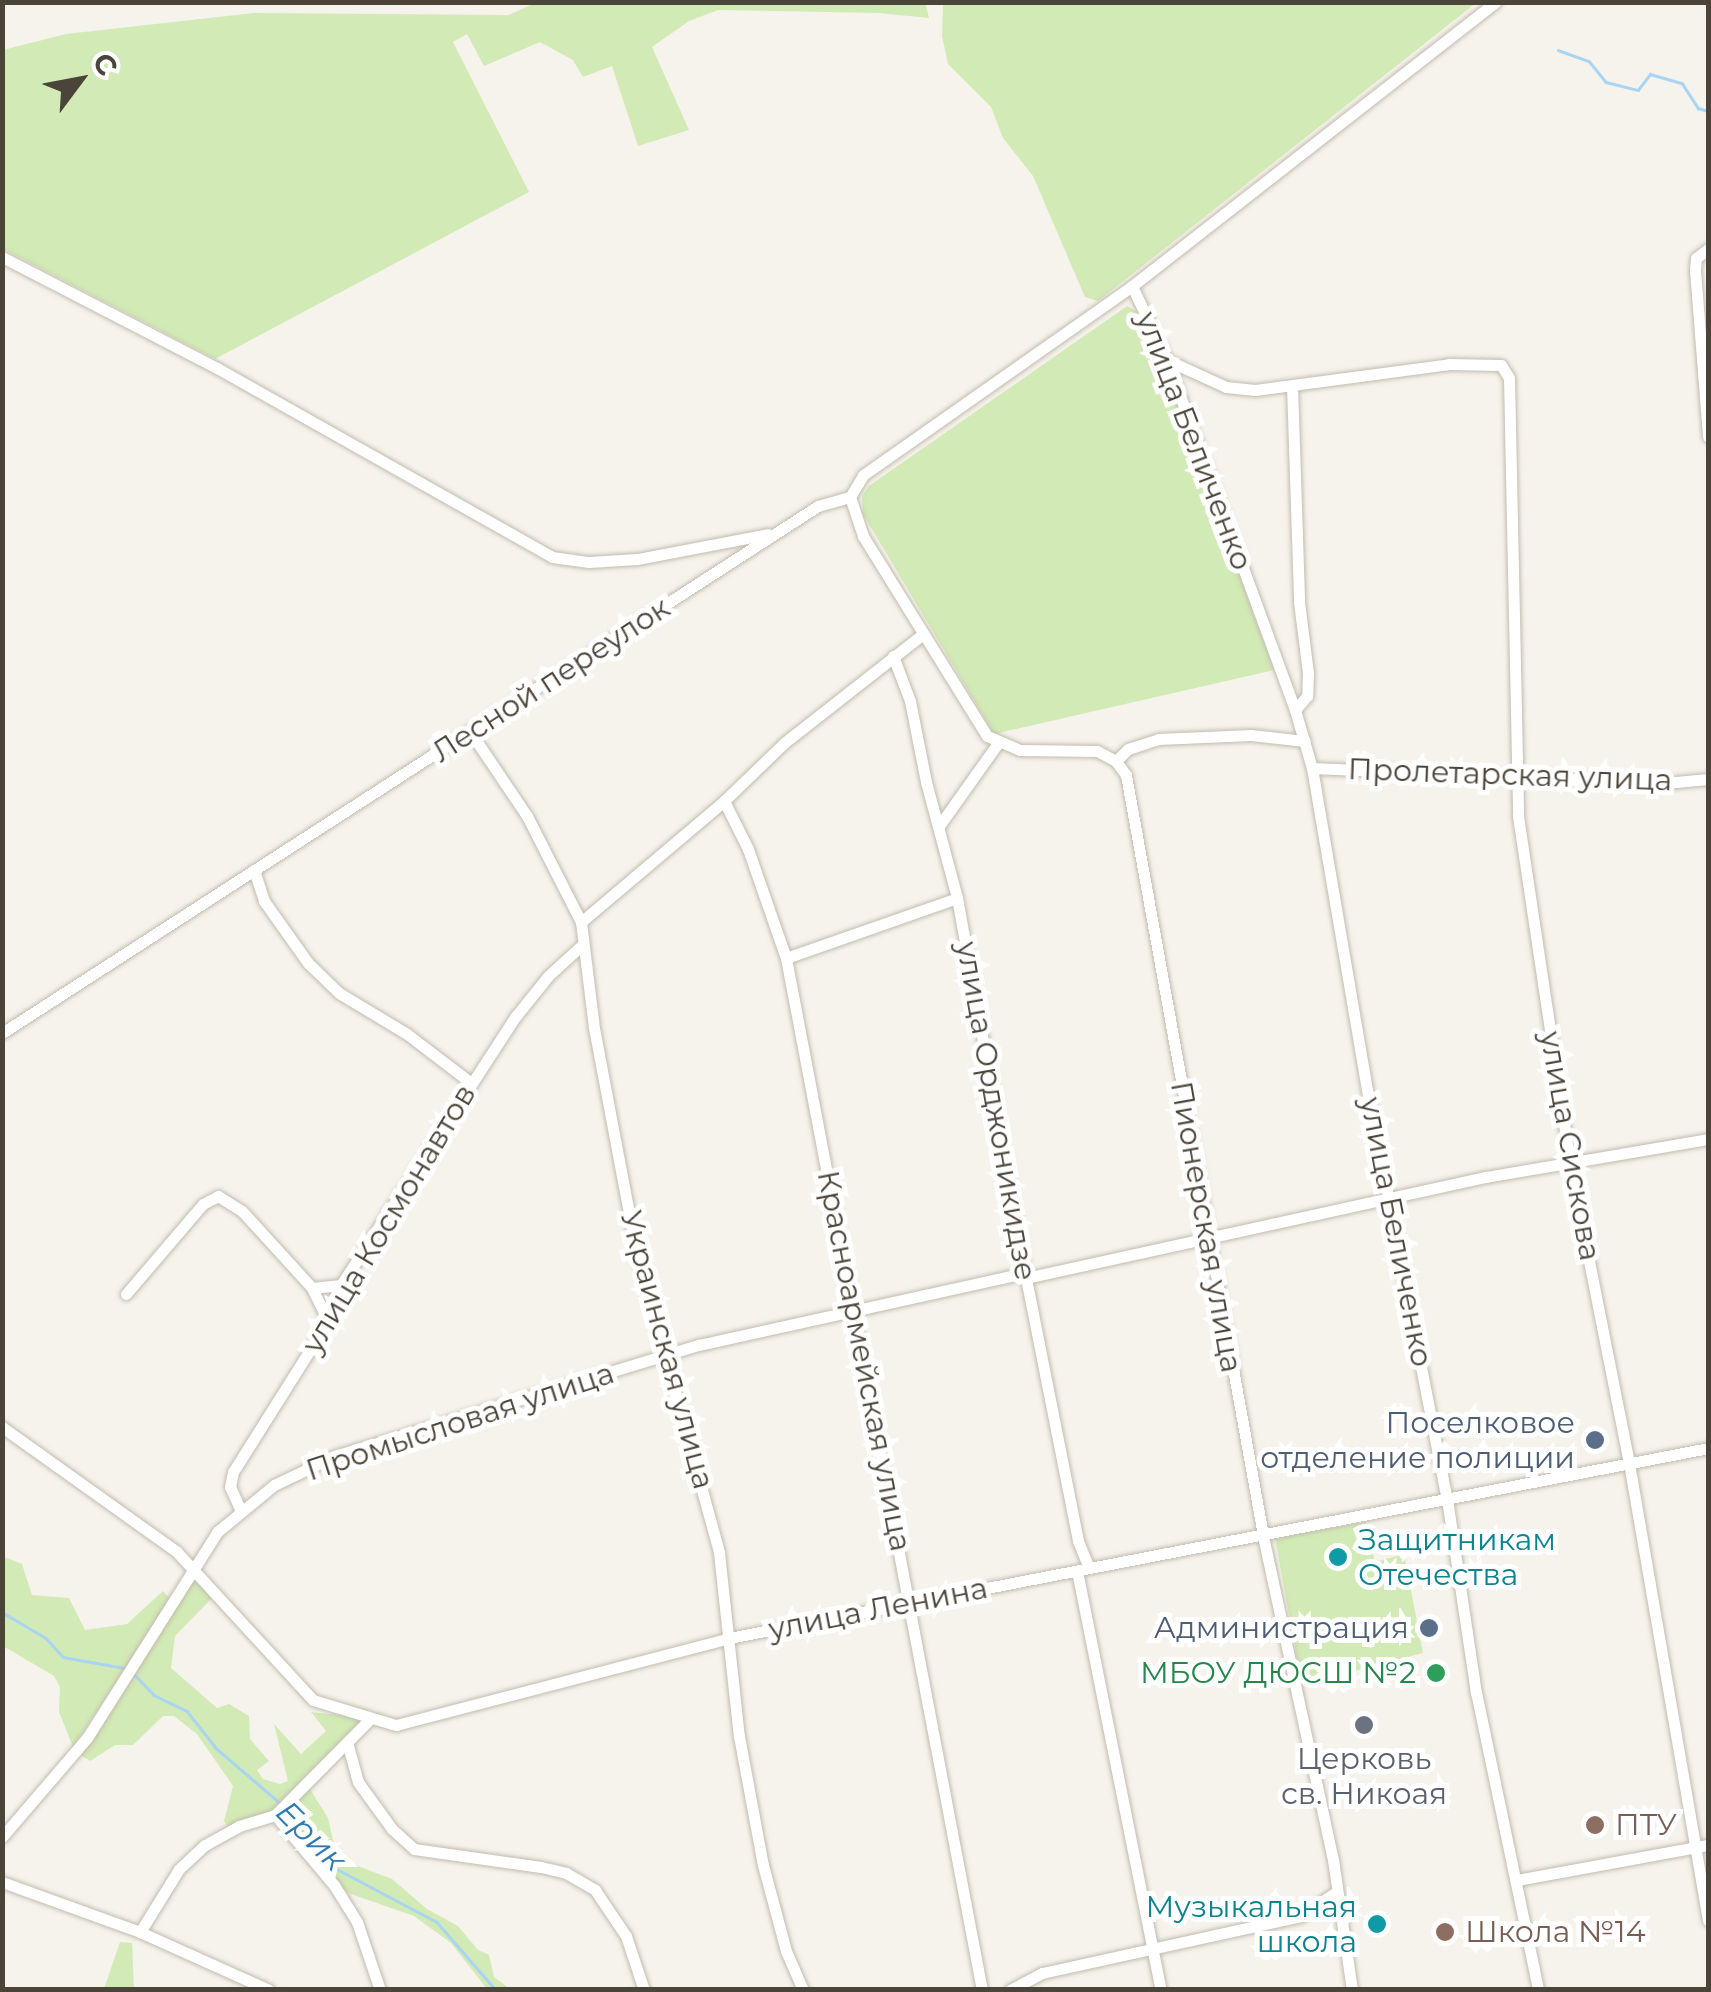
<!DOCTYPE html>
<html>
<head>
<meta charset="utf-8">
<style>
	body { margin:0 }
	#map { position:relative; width:1711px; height:1992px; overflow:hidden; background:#f6f3ec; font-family:Montserrat,sans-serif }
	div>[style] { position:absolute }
	.green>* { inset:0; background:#d2eab5 }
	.stream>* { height:2.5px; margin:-1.25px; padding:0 1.25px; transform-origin:1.25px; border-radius:1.25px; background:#a9d4f2 }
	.roads { filter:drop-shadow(0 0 2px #c2bbae) drop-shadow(0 0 2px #c2bbae) }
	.minor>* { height:11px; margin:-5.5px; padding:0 5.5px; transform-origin:5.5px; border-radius:5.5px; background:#fff }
	.dots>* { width:28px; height:28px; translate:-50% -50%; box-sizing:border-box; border:5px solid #fff; border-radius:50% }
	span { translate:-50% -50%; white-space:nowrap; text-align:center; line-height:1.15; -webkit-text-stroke:10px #fff; paint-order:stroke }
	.street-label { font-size:30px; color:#4b4439 }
	.service-label { font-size:30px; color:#4e5e75 }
	.right { translate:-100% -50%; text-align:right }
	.culture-label { font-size:30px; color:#0d838f }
	.left { translate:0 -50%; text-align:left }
	.leisure-label { font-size:30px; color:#27864d }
	.worship-label { font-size:30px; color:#5b616d }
	.education-label { font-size:30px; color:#785e54 }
	.water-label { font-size:32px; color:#2e7ab2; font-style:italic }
	.frame { position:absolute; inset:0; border:5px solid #4b4439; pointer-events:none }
	.north { position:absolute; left:30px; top:30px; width:100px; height:100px; -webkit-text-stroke:8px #fff; paint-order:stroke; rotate:58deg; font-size:28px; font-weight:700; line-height:40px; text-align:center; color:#4b4439 }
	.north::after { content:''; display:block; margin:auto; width:35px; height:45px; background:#4b4439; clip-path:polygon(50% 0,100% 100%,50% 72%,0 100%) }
</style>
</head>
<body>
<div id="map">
	<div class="green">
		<div style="clip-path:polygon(535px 3px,925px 2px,929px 18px,879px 13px,718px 10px,689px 21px,652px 47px,689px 130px,638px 146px,612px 66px,583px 77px,573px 60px,540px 42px,484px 66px,467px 34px,453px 42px,529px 192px,215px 359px,3px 249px,3px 50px,66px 34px,254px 13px,509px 15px)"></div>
		<div style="clip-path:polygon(943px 3px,943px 2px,1476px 3px,1098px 301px,1085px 297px,1033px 176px,1003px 138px,991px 107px,948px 64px,942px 36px)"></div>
		<div style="clip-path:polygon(1127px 306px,1140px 313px,1158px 350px,1274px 670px,994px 734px,863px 514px,862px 496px,869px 486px)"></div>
		<div style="clip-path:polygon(1366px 1522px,1375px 1562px,1404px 1554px,1423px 1653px,1302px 1685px,1275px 1538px)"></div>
		<div style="clip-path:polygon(2px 1556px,22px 1564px,32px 1595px,69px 1598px,85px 1630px,127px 1624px,163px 1591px,171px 1600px,73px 1747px,59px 1712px,60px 1687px,54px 1676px,3px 1646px)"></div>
		<div style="clip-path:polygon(196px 1582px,213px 1597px,175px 1636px,171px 1668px,217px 1708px,229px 1704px,249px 1716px,250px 1739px,269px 1761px,257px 1770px,263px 1779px,280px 1784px,288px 1781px,274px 1724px,301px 1754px,326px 1731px,311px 1712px,357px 1717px,360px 1722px,300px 1781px,275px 1812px,227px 1826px,224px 1821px,233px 1786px,197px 1734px,174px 1716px,163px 1716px,133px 1745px,115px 1745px,90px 1761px,79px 1754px,189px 1584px)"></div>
		<div style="clip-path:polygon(308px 1786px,328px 1818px,337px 1858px,392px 1879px,427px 1909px,458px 1926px,478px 1950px,489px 1955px,494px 1977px,510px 1989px,487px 1989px,451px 1943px,414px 1916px,348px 1893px,323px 1867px,282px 1815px)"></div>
		<div style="clip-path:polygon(120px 1942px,132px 1943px,134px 1989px,104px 1989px)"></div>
	</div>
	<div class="stream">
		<div style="left:1558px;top:50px;width:33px;rotate:20deg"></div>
		<div style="left:1589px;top:61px;width:27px;rotate:51deg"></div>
		<div style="left:1606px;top:82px;width:33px;rotate:14deg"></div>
		<div style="left:1638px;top:90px;width:20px;rotate:-53deg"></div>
		<div style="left:1650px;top:74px;width:33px;rotate:16deg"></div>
		<div style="left:1682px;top:83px;width:30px;rotate:57deg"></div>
		<div style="left:1698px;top:108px;width:10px;rotate:17deg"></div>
		<div style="left:2px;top:1612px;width:51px;rotate:30.6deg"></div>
		<div style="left:46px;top:1638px;width:25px;rotate:48deg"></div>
		<div style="left:63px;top:1657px;width:62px;rotate:10.2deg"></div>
		<div style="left:133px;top:1673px;width:30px;rotate:46deg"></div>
		<div style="left:154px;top:1695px;width:37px;rotate:26deg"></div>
		<div style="left:187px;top:1711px;width:48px;rotate:51.7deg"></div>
		<div style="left:217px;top:1749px;width:82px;rotate:40.5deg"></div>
		<div style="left:288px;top:1812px;width:40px;rotate:55.1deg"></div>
		<div style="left:311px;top:1845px;width:33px;rotate:44deg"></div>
		<div style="left:335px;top:1868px;width:115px;rotate:27.9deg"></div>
		<div style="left:437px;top:1922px;width:90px;rotate:49.1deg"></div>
	</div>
	<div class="roads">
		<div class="minor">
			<div style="left:1708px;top:249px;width:15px;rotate:143deg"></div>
			<div style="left:1696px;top:258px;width:12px;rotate:95deg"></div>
			<div style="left:1695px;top:270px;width:167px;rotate:85.5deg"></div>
			<div style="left:2px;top:257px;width:242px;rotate:27.3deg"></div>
			<div style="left:217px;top:368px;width:385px;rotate:29.4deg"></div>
			<div style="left:552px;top:557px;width:37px;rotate:8deg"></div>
			<div style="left:589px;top:562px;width:48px;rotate:-3.6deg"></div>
			<div style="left:637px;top:559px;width:133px;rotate:-10.8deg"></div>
			<div style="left:1132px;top:286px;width:82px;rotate:64.7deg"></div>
			<div style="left:1167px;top:360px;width:373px;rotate:69.9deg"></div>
			<div style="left:1295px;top:710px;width:60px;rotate:73.7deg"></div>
			<div style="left:1312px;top:768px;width:331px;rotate:80.3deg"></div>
			<div style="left:1368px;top:1094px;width:413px;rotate:79deg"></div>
			<div style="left:1447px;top:1499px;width:195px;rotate:81.5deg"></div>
			<div style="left:1476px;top:1692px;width:304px;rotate:78.2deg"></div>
			<div style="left:1167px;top:360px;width:65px;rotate:24.6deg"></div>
			<div style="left:1226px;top:387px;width:29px;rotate:6deg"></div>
			<div style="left:1255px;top:390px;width:196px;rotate:-7.6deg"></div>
			<div style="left:1449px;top:364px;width:52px;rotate:1.1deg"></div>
			<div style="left:1501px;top:365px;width:15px;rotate:58deg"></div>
			<div style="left:1509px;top:378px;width:438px;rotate:88.8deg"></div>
			<div style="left:1518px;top:816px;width:353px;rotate:81.5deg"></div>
			<div style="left:1570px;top:1165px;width:304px;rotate:78.8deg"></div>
			<div style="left:1629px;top:1463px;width:464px;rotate:80.2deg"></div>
			<div style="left:1292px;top:386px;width:216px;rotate:88.1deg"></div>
			<div style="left:1299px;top:602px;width:72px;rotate:82.8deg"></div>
			<div style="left:1308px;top:673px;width:23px;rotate:92deg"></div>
			<div style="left:1307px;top:696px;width:18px;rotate:131deg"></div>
			<div style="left:893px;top:656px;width:48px;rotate:69.3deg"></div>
			<div style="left:910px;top:701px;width:83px;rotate:78.8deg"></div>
			<div style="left:926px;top:782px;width:120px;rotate:75deg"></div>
			<div style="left:957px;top:898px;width:381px;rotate:79.7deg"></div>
			<div style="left:1025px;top:1273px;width:273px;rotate:78.8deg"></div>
			<div style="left:1078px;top:1541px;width:29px;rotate:68deg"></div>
			<div style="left:471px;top:733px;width:100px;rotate:56deg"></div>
			<div style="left:527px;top:816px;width:119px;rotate:63deg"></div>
			<div style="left:581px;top:922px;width:107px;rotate:83deg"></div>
			<div style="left:594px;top:1028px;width:221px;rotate:79.3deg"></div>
			<div style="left:635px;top:1245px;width:319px;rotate:74.7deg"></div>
			<div style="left:719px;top:1553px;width:184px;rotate:83.8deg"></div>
			<div style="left:739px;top:1736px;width:131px;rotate:79.5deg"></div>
			<div style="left:763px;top:1865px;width:89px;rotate:75deg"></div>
			<div style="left:786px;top:1951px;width:43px;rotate:66.4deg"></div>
			<div style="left:1116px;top:761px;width:17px;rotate:-45deg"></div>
			<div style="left:1128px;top:749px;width:32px;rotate:-18deg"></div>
			<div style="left:1158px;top:739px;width:93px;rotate:-2.5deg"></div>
			<div style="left:1251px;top:735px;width:54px;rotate:6.3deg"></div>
			<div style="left:1312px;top:768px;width:353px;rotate:2.4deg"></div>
			<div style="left:1665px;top:783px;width:43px;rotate:-5.3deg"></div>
			<div style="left:724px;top:801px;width:54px;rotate:63.4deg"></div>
			<div style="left:748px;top:849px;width:115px;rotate:70.8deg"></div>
			<div style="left:786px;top:958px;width:1050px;rotate:79.25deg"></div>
			<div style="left:939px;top:826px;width:102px;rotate:-54.6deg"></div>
			<div style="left:254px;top:870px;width:33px;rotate:72deg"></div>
			<div style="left:264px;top:901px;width:76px;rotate:54.6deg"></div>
			<div style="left:308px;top:963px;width:43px;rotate:44.1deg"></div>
			<div style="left:339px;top:993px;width:79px;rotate:31.1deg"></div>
			<div style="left:407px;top:1034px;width:81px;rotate:37.4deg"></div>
			<div style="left:581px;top:922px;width:187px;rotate:-40.2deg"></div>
			<div style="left:724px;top:801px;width:83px;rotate:-44deg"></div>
			<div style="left:784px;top:743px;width:177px;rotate:-38.1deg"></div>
			<div style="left:786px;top:958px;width:181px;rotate:-19.3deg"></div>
			<div style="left:2px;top:1033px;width:971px;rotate:-32.86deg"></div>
			<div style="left:818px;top:506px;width:33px;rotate:-16deg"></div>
			<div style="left:1026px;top:1278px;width:471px;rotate:-12.4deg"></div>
			<div style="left:1486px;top:1177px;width:225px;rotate:-9.7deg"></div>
			<div style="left:312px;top:1288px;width:32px;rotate:64deg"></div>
			<div style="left:126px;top:1294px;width:118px;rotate:-49.5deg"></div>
			<div style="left:203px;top:1204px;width:17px;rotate:-28deg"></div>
			<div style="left:218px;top:1196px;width:28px;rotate:32deg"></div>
			<div style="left:242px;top:1211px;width:104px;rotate:47.7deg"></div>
			<div style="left:312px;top:1288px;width:29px;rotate:-6deg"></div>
			<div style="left:2px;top:1427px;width:214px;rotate:35.5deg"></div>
			<div style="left:176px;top:1551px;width:202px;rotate:47.4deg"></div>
			<div style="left:313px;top:1700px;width:87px;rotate:16.8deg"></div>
			<div style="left:396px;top:1725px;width:344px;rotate:-14.6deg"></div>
			<div style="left:729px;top:1638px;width:997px;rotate:-10.98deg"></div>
			<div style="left:240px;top:1509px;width:24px;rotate:-114deg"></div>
			<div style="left:230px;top:1487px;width:15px;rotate:-79deg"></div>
			<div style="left:233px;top:1472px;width:156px;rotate:-57.8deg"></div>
			<div style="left:316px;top:1340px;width:60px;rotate:-65.6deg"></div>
			<div style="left:341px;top:1285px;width:321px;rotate:-57deg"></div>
			<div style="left:516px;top:1016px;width:51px;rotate:-51.3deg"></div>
			<div style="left:548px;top:976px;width:46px;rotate:-42.4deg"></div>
			<div style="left:1077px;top:1571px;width:427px;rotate:78.7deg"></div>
			<div style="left:347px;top:1742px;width:41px;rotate:74.6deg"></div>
			<div style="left:358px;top:1782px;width:58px;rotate:54.1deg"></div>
			<div style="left:392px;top:1829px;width:30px;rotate:42deg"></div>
			<div style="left:414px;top:1849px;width:128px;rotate:8.1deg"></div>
			<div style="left:541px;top:1867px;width:26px;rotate:13deg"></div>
			<div style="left:566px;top:1873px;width:34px;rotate:30deg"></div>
			<div style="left:595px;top:1890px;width:55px;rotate:56deg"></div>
			<div style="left:626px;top:1936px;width:57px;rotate:71.6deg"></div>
			<div style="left:275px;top:1815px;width:92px;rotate:49.9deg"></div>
			<div style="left:334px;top:1885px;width:44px;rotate:58.1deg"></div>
			<div style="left:357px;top:1922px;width:72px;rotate:71.3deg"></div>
			<div style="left:2px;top:1837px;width:130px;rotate:-49.4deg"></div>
			<div style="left:87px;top:1738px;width:244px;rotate:-57.7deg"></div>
			<div style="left:217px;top:1532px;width:74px;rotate:-39.5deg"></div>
			<div style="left:274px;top:1485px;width:68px;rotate:-25.4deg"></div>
			<div style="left:335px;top:1456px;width:381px;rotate:-17deg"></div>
			<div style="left:699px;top:1345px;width:334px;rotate:-12.5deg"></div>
			<div style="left:1517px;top:1880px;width:194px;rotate:-10.4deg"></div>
			<div style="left:2px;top:1882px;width:147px;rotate:19.9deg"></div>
			<div style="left:140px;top:1932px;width:141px;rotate:24.2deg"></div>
			<div style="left:140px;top:1932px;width:74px;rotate:-58.2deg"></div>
			<div style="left:179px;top:1869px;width:35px;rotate:-43deg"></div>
			<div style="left:205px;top:1845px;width:39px;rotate:-29deg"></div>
			<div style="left:239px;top:1826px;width:38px;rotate:-17deg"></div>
			<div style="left:275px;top:1815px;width:136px;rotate:-45.3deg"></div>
			<div style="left:1010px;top:1990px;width:36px;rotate:-28deg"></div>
			<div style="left:1042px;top:1973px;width:265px;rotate:-12.4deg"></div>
			<div style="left:1301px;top:1916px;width:42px;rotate:-34.4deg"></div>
			<div style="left:1352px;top:1990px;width:131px;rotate:-98.3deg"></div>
			<div style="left:1333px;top:1860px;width:332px;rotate:-102.2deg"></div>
			<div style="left:1263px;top:1535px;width:772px;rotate:-100.22deg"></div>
			<div style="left:1126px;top:775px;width:17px;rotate:-126deg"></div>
			<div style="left:1116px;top:761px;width:21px;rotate:-152deg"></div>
			<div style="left:1097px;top:751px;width:77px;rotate:-179.3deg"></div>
			<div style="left:1020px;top:750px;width:36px;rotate:-157deg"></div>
			<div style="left:987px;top:736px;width:235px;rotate:-121.8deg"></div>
			<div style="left:863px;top:536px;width:41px;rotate:-108.4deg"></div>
			<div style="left:850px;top:497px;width:26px;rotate:-59deg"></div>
			<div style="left:863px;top:475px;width:329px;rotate:-35.1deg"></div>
			<div style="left:1132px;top:286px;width:461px;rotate:-38deg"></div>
		</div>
	</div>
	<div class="dots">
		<div style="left:1595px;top:1440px;background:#5c6f8a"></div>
		<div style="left:1338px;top:1557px;background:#0f9aa8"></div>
		<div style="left:1429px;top:1628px;background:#5c6f8a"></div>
		<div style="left:1436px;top:1673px;background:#2e9e5b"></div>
		<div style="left:1364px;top:1725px;background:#6b7280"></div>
		<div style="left:1595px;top:1825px;background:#8d6e63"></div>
		<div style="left:1377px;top:1924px;background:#0f9aa8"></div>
		<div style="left:1445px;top:1932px;background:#8d6e63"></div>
	</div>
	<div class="street-label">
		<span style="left:1194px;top:441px;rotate:69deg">улица Беличенко</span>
		<span style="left:551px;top:680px;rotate:-33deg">Лесной переулок</span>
		<span style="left:1510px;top:775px;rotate:2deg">Пролетарская улица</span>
		<span style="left:996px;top:1111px;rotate:80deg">улица Орджоникидзе</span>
		<span style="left:1570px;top:1146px;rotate:80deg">улица Сискова</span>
		<span style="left:389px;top:1219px;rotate:-59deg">улица Космонавтов</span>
		<span style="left:1206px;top:1227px;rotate:80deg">Пионерская улица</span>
		<span style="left:1396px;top:1232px;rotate:79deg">улица Беличенко</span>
		<span style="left:667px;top:1350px;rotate:75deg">Украинская улица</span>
		<span style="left:864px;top:1361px;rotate:79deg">Красноармейская улица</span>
		<span style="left:460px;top:1422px;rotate:-18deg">Промысловая улица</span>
		<span style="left:878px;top:1609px;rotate:-11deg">улица Ленина</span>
	</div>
	<div class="service-label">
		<span class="right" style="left:1575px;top:1440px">Поселковое<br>отделение полиции</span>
		<span class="right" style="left:1409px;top:1628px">Администрация</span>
	</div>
	<div class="culture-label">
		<span class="left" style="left:1358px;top:1557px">Защитникам<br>Отечества</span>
		<span class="right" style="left:1357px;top:1924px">Музыкальная<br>школа</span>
	</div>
	<div class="leisure-label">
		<span class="right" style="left:1416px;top:1673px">МБОУ ДЮСШ №2</span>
	</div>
	<div class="worship-label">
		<span style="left:1364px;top:1776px">Церковь<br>св. Никоая</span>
	</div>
	<div class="education-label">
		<span class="left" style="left:1615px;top:1825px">ПТУ</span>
		<span class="left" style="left:1465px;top:1932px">Школа №14</span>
	</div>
	<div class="water-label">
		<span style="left:311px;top:1836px;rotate:45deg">Ерик</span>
	</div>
	<div class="frame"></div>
	<div class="north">С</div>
</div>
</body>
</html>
